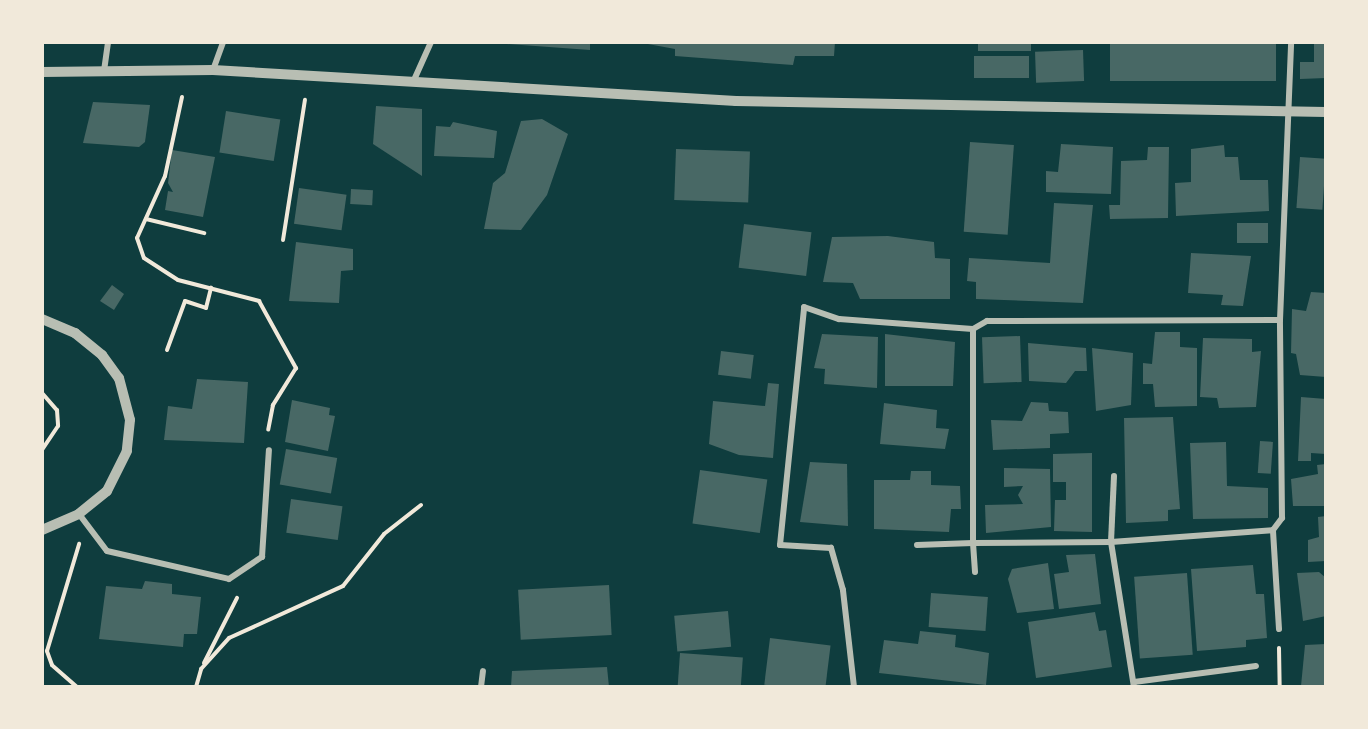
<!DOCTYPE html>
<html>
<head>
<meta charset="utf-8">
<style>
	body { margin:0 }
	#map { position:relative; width:1368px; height:729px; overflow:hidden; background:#0f3d3e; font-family:Rubik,sans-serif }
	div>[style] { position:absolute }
	.building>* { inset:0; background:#486865; transform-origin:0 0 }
	.path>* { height:4px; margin:-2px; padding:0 2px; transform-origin:2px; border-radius:2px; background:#f1e9da }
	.minor>* { height:6px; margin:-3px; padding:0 3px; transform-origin:3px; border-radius:3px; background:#b8beb3 }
	.tertiary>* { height:10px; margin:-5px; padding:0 5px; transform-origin:5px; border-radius:5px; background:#b8beb3 }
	span { translate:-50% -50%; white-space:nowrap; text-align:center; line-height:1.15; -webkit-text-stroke:6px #f1e9da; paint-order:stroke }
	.frame { position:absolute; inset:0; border:44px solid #f1e9da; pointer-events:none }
</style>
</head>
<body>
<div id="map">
	<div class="building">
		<div style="clip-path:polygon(479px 42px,590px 42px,590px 50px)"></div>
		<div style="clip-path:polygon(637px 42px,835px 42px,834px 56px,795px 56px,793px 65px,675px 56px,675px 49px)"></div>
		<div style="left:978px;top:42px;width:53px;height:9px"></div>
		<div style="left:1110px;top:42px;width:166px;height:39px"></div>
		<div style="clip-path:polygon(1314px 42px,1326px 42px,1326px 78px,1300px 79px,1300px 62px,1314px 62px)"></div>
		<div style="left:1083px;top:50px;width:31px;height:48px;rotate:88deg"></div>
		<div style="left:1029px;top:56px;width:22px;height:55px;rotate:90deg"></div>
		<div style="clip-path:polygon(93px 102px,150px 105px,145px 142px,139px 147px,83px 143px)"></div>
		<div style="clip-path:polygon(376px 106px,422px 109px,422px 176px,373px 144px)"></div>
		<div style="left:226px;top:111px;width:55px;height:42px;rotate:9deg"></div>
		<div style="clip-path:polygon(542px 119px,568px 134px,547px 195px,521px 230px,484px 229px,493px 183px,505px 173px,521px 121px)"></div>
		<div style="clip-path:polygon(453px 122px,497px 131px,494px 158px,434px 156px,436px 126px,450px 127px)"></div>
		<div style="left:970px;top:142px;width:44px;height:90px;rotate:4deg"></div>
		<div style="clip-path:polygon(1061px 144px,1113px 147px,1111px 194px,1046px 192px,1046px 171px,1058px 172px)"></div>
		<div style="clip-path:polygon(1224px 145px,1225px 157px,1238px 157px,1240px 180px,1268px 180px,1269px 211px,1176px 216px,1175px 183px,1191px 182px,1191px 149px)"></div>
		<div style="clip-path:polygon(1148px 147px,1169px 147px,1168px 218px,1110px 219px,1109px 205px,1120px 205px,1121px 161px,1147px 160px)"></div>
		<div style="left:676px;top:149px;width:74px;height:51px;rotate:2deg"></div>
		<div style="clip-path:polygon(172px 150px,215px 157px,203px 217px,165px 210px,168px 191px,173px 192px,168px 183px)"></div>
		<div style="left:1300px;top:157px;width:26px;height:51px;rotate:4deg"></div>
		<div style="left:299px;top:188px;width:48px;height:36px;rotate:8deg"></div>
		<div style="left:351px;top:189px;width:22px;height:15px;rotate:3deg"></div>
		<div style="clip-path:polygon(1054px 203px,1093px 205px,1083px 303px,976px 299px,976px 282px,967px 281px,969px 258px,1050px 263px)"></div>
		<div style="left:1268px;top:223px;width:20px;height:31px;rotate:90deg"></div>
		<div style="left:744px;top:224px;width:68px;height:44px;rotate:7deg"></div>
		<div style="clip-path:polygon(888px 236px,934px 242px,935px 258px,950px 259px,950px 299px,860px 299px,853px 283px,823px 282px,832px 237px)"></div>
		<div style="clip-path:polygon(296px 242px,353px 249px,353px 270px,341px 271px,339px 303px,289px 301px)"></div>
		<div style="clip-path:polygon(1191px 253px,1251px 256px,1243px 306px,1221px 305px,1223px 295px,1188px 293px)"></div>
		<div style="clip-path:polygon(112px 285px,124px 294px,114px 310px,100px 301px)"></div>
		<div style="clip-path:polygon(1311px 292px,1326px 293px,1326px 377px,1300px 375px,1296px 354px,1291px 353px,1292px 309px,1306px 311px)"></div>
		<div style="clip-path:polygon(1155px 332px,1180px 332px,1180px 347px,1197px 348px,1197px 406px,1155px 407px,1153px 384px,1143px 384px,1143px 363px,1152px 364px)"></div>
		<div style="clip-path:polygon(822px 334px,878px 337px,877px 388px,824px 384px,825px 369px,814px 368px)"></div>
		<div style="clip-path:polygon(885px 334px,955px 342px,953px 386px,885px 386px)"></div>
		<div style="left:1020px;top:336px;width:46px;height:38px;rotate:88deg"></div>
		<div style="clip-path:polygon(1203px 338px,1252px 339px,1252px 352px,1261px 351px,1256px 407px,1219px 408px,1217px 398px,1200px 397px)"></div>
		<div style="clip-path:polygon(1028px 343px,1086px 348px,1087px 371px,1075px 371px,1066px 383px,1029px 381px)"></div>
		<div style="clip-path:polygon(1092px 348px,1133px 353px,1131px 405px,1096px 411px)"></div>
		<div style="left:721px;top:351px;width:33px;height:24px;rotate:7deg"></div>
		<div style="clip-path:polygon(197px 379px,248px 382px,244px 443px,164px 440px,168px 406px,192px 409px)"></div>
		<div style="clip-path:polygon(768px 383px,779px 384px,773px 458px,739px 455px,709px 444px,713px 401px,765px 406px)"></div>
		<div style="clip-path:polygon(1301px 397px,1326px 399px,1326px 454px,1311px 453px,1311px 461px,1298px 461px)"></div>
		<div style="clip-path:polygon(292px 400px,330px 408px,329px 415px,335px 416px,328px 451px,285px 442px)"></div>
		<div style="clip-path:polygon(1031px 402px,1048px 403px,1049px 411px,1068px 412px,1069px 433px,1050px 434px,1050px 448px,993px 450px,991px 420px,1022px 421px)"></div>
		<div style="clip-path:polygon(884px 403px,937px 410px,936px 428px,949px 429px,945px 449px,880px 444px)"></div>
		<div style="clip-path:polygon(1173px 417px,1180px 509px,1168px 510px,1168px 521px,1126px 523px,1124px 418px)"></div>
		<div style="left:1260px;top:441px;width:13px;height:32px;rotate:4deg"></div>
		<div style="clip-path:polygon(1226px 442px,1227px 486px,1268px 488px,1268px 518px,1193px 519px,1190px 443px)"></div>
		<div style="left:286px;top:449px;width:52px;height:36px;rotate:10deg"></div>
		<div style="clip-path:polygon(1092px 453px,1092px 532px,1054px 531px,1055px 500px,1066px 500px,1066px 482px,1053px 482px,1053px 454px)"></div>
		<div style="clip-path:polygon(810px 462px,847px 464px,848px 526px,800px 522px)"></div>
		<div style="clip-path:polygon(1326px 464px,1326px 506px,1293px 506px,1291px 479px,1318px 474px,1317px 465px)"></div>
		<div style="clip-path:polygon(1004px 468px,1050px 469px,1051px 527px,986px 533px,985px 505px,1023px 504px,1018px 495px,1023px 486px,1004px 487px)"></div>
		<div style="left:700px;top:470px;width:68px;height:54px;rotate:8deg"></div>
		<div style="clip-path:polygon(911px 471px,931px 471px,931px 485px,960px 486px,961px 509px,951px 509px,949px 532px,874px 529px,874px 480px,910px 480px)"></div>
		<div style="left:291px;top:499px;width:52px;height:34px;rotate:8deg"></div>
		<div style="clip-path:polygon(1326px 516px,1326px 561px,1308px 562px,1308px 540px,1319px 537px,1318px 517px)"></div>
		<div style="clip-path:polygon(1095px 554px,1101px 604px,1059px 609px,1054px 574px,1069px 572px,1066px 555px)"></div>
		<div style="clip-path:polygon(1048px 563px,1054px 609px,1017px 613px,1008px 579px,1012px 569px)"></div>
		<div style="clip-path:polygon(1253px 565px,1256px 594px,1264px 594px,1267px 638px,1246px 640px,1246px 647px,1197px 651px,1191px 569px)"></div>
		<div style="clip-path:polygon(1319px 572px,1326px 578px,1326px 616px,1303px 621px,1297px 573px)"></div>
		<div style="left:1187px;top:573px;width:82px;height:53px;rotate:86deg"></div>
		<div style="clip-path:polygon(145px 581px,172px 584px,172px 594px,201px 597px,197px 634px,184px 634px,183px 647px,99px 639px,106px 586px,142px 589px)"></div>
		<div style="left:609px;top:585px;width:50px;height:91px;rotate:87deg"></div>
		<div style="left:931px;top:593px;width:57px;height:34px;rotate:4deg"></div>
		<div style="left:728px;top:611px;width:36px;height:54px;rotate:85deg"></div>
		<div style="clip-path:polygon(1095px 612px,1099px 631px,1106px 630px,1112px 667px,1036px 678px,1028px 622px)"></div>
		<div style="clip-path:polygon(920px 631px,956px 635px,955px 647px,989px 653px,986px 685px,879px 673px,884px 640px,918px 644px)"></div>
		<div style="left:770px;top:638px;width:61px;height:47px;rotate:7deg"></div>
		<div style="clip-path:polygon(1326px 644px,1326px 687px,1301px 686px,1305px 645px)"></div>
		<div style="left:680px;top:653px;width:63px;height:34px;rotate:4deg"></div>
		<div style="clip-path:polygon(607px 667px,609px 687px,511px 687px,512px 671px)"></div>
	</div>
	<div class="path">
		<div style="left:182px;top:97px;width:81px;rotate:102.1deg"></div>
		<div style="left:165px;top:176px;width:68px;rotate:114.3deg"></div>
		<div style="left:137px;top:238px;width:21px;rotate:71deg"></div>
		<div style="left:144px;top:258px;width:40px;rotate:32.9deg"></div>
		<div style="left:178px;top:280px;width:84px;rotate:14.5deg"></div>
		<div style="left:259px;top:301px;width:77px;rotate:61.1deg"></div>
		<div style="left:296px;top:368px;width:44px;rotate:121.9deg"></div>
		<div style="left:273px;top:405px;width:25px;rotate:101deg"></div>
		<div style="left:146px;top:219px;width:60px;rotate:13.6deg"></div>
		<div style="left:283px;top:240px;width:142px;rotate:-81.1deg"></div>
		<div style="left:167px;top:350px;width:52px;rotate:-69.8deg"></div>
		<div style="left:185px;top:301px;width:22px;rotate:18deg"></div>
		<div style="left:206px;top:308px;width:21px;rotate:-76deg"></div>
		<div style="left:42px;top:393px;width:23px;rotate:49deg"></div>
		<div style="left:57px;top:410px;width:16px;rotate:86deg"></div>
		<div style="left:58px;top:426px;width:29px;rotate:124deg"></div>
		<div style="left:1279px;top:648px;width:39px;rotate:89deg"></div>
		<div style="left:204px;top:663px;width:73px;rotate:-63.1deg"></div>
		<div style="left:77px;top:687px;width:33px;rotate:-139deg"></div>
		<div style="left:52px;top:665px;width:15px;rotate:-110deg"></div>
		<div style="left:47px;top:651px;width:112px;rotate:-73.3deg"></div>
		<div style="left:196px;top:687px;width:19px;rotate:-74deg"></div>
		<div style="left:201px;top:669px;width:42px;rotate:-47.9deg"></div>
		<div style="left:229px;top:638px;width:125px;rotate:-24.5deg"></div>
		<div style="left:343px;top:586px;width:66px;rotate:-51.7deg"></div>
		<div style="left:384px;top:534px;width:47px;rotate:-38.1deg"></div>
	</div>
	<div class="minor">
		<div style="left:213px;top:70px;width:30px;rotate:-70deg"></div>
		<div style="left:104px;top:71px;width:29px;rotate:-82deg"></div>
		<div style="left:414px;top:80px;width:42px;rotate:-65.9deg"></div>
		<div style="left:973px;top:329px;width:214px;rotate:90deg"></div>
		<div style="left:973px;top:543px;width:138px;rotate:-0.4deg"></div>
		<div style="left:1111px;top:542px;width:162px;rotate:-4.2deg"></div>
		<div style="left:1114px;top:476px;width:66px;rotate:92.6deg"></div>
		<div style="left:1111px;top:542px;width:147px;rotate:81deg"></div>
		<div style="left:79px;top:514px;width:46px;rotate:52.9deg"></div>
		<div style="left:107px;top:551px;width:125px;rotate:12.9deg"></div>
		<div style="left:229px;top:579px;width:40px;rotate:-34deg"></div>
		<div style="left:262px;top:557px;width:107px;rotate:-86.3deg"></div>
		<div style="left:917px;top:545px;width:56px;rotate:-2deg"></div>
		<div style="left:973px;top:543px;width:29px;rotate:86deg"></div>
		<div style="left:1279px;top:629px;width:99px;rotate:-93.5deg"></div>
		<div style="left:1273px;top:530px;width:15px;rotate:-53deg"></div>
		<div style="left:1282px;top:518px;width:198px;rotate:-90.6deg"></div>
		<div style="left:1280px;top:320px;width:278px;rotate:-87.7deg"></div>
		<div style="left:1134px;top:682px;width:123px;rotate:-7.5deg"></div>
		<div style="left:481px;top:687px;width:16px;rotate:-83deg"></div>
		<div style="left:854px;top:687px;width:98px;rotate:-96.5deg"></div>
		<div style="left:843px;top:590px;width:44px;rotate:-105.9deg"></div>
		<div style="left:831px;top:548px;width:51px;rotate:-176.6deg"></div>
		<div style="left:780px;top:545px;width:239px;rotate:-84.2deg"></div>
		<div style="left:804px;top:307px;width:37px;rotate:19deg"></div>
		<div style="left:839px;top:319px;width:134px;rotate:4.3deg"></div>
		<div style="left:973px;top:329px;width:16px;rotate:-30deg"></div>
		<div style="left:987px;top:321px;width:293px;rotate:-0.2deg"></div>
	</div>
	<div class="tertiary">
		<div style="left:42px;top:72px;width:171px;rotate:-0.7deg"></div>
		<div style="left:213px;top:70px;width:524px;rotate:3.39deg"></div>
		<div style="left:736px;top:101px;width:590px;rotate:1.07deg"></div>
		<div style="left:42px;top:319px;width:36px;rotate:23deg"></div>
		<div style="left:75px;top:333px;width:35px;rotate:39deg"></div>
		<div style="left:102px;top:355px;width:29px;rotate:54deg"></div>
		<div style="left:119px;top:378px;width:43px;rotate:75.3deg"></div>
		<div style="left:130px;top:420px;width:31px;rotate:96deg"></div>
		<div style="left:127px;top:451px;width:45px;rotate:116.6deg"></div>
		<div style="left:107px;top:491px;width:36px;rotate:141deg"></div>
		<div style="left:79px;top:514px;width:40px;rotate:156.6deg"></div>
	</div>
	<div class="frame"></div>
</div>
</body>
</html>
